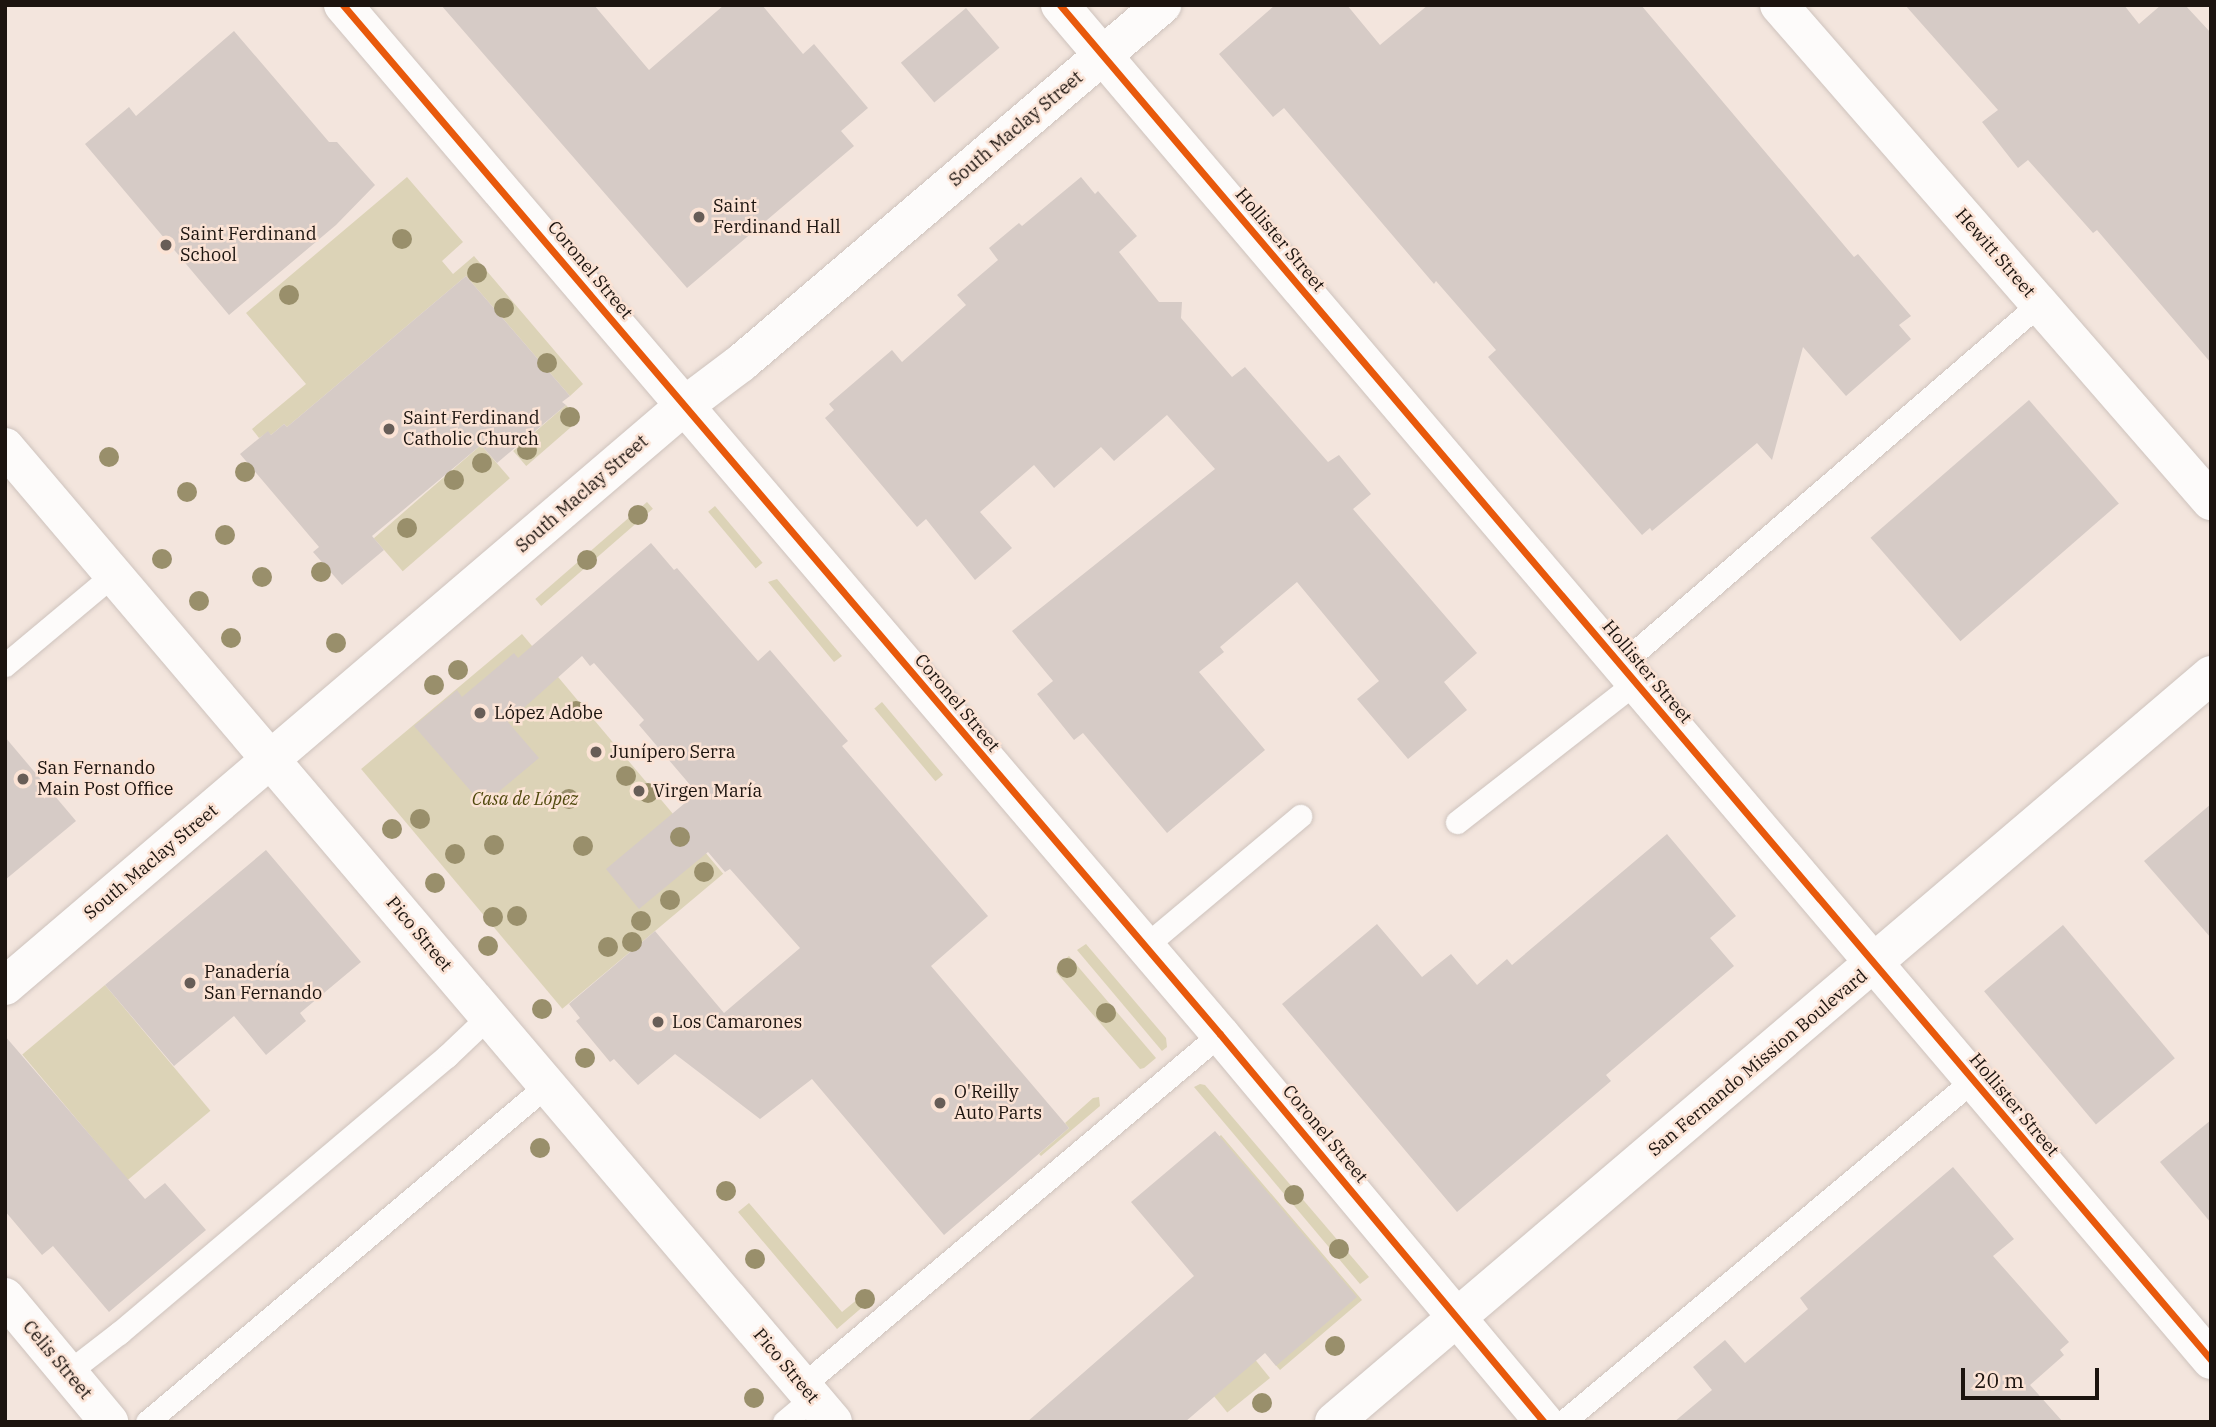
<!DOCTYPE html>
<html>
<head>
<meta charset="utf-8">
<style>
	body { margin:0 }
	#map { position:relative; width:2216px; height:1427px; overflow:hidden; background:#f3e5dd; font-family:"IBM Plex Serif",serif }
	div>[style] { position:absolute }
	.green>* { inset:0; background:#dcd3b7; transform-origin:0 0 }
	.building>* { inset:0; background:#d6cbc6; transform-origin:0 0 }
	.roads { filter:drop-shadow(0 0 2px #cec3bd) drop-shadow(0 0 2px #cec3bd) }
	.service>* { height:23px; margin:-11.5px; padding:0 11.5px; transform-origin:11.5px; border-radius:11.5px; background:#fdfbfa }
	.minor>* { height:38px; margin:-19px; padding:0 19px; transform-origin:19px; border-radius:19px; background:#fdfbfa }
	.tertiary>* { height:38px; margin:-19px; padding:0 19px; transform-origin:19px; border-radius:19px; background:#fdfbfa }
	.secondary>* { height:38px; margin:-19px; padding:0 19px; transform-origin:19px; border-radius:19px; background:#fdfbfa }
	.cycleway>* { height:7px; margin:-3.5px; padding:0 3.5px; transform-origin:3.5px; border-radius:3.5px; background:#e8590c }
	.trees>* { width:20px; height:20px; margin:-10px; border-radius:50%; background:#998f6b }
	.dots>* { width:19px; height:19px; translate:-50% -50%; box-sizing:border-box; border:4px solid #fbe3d5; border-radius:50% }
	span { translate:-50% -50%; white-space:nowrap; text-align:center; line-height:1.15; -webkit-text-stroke:5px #fbe3d5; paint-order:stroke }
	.street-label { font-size:18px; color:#1c140f }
	.poi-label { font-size:18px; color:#1c140f }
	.left { translate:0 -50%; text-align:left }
	.park-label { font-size:18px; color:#50490d; font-style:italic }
	.frame { position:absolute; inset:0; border:7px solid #1c140f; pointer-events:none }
	.scale { position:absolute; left:1961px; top:1368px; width:138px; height:32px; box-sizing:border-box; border:4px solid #1c140f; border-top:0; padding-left:9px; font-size:21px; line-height:24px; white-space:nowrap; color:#1c140f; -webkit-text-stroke:5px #fbe3d5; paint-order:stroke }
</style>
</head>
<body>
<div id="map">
	<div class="green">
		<div style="clip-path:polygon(407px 177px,463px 242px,442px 261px,453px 274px,474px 256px,583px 384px,570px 396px,466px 276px,287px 427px,284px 424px,271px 435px,268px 432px,259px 438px,252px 429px,306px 384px,246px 313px)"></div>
		<div style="left:566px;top:405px;width:20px;height:70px;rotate:49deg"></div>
		<div style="left:481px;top:445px;width:44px;height:142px;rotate:49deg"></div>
		<div style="left:647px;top:502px;width:9px;height:148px;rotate:49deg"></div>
		<div style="left:715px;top:506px;width:74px;height:9px;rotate:50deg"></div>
		<div style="clip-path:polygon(777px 579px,842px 656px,834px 662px,768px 582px)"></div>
		<div style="left:522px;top:634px;width:313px;height:210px;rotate:50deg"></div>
		<div style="left:882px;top:702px;width:95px;height:10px;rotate:50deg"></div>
		<div style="clip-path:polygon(1086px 944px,1166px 1038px,1167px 1047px,1162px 1051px,1077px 950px)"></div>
		<div style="clip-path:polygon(1069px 956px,1156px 1058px,1144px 1068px,1140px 1069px,1056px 972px,1057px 966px)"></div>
		<div style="left:105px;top:985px;width:164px;height:108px;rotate:50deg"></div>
		<div style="clip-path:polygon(1200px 1084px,1205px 1085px,1369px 1277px,1360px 1284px,1194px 1087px)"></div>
		<div style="clip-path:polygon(1099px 1097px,1100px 1106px,1041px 1156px,1039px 1154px,1069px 1128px,1065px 1123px,1093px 1098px)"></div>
		<div style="clip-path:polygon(1221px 1135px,1362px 1300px,1280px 1370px,1273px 1362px,1306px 1334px,1216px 1139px)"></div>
		<div style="clip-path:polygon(749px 1203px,842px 1312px,870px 1289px,873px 1298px,837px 1329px,738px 1212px)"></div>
		<div style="left:1253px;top:1357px;width:27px;height:55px;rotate:51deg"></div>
	</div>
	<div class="building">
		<div style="clip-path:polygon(441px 5px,594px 5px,649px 70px,724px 5px,762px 5px,803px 54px,814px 44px,868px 108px,841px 131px,854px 146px,687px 288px)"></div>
		<div style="clip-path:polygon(1275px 5px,1347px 5px,1380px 45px,1428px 5px,1641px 5px,1854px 257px,1858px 254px,1911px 316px,1899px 325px,1911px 339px,1846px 396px,1803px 347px,1772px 460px,1757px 443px,1652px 531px,1650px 528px,1642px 535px,1488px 357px,1496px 350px,1436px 281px,1434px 284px,1284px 108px,1273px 117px,1219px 54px)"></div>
		<div style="clip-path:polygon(1905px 5px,2124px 5px,2139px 24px,2161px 5px,2185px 5px,2211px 33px,2211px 363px,2097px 230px,2093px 233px,2028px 160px,2018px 168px,1982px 122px,1998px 110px)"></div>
		<div style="left:966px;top:8px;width:52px;height:85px;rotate:50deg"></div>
		<div style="clip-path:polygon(234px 31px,329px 142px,337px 142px,375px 185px,336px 225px,229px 315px,85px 144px,129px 107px,136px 116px)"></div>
		<div style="clip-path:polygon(1081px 177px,1095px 194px,1098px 191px,1137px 236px,1119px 252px,1159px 302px,1182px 302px,1181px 318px,1232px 377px,1245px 367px,1328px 462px,1339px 455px,1371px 494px,1353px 509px,1477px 653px,1444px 682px,1467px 710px,1408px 759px,1357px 699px,1379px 681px,1297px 582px,1220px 647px,1224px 652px,1199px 672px,1265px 750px,1167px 833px,1083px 733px,1074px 740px,1037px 694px,1053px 681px,1012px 631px,1215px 469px,1167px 415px,1114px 461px,1101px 447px,1054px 488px,1034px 465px,980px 512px,1012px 548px,975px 580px,926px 519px,917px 527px,825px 418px,834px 410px,829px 404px,892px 350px,902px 362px,966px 305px,957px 295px,998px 260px,989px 248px,1019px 223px,1022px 226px)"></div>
		<div style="clip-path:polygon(466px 276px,570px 396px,562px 402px,566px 405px,497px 463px,481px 445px,372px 536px,384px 550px,342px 585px,313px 552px,319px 547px,240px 454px,268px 431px,271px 435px,284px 424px,287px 427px)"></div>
		<div style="left:2029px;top:400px;width:137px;height:210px;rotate:49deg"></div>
		<div style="clip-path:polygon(651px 543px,674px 570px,677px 568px,758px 661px,770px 650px,848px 741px,842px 746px,988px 916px,931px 966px,1069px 1128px,944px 1235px,812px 1079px,760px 1119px,675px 1054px,638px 1085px,614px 1059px,610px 1062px,576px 1021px,580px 1018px,569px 1004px,655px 931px,724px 1013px,800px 948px,730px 869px,725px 872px,708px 852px,639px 909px,606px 869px,697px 793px,639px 725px,644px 720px,594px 663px,590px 666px,582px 656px,508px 722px,539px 758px,483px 805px,414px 726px,457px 690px,462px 697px,514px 653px,518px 658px)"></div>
		<div style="clip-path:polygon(5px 737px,76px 821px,5px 880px)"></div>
		<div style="clip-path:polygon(2211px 804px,2211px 938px,2144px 861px)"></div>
		<div style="clip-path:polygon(1667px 834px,1736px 916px,1710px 938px,1734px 966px,1606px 1075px,1611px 1081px,1457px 1212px,1282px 1004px,1377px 924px,1422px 977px,1451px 954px,1477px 985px,1507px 959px,1512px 965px)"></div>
		<div style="clip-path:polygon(266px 850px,361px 962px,300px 1013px,306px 1021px,266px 1055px,234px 1016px,174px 1066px,105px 985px)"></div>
		<div style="left:2063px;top:925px;width:174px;height:103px;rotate:50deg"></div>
		<div style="clip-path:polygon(5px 1036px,145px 1199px,165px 1183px,206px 1230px,109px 1312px,53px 1246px,42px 1255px,5px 1211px)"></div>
		<div style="clip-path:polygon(2211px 1120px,2211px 1223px,2160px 1162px)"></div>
		<div style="clip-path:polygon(1215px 1131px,1357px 1297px,1276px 1366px,1265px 1353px,1185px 1422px,1027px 1422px,1194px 1276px,1131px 1202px)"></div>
		<div style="clip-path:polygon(1953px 1167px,2014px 1239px,1993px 1256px,2069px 1342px,2060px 1350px,2064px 1355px,2030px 1385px,2063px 1422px,1674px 1422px,1712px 1390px,1693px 1367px,1725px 1340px,1745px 1363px,1808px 1309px,1800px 1298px)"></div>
	</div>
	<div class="roads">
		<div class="service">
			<div style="left:5px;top:665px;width:142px;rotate:-39.9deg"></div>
			<div style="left:1620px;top:665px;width:553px;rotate:-40.75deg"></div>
			<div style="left:1457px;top:822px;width:226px;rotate:-38deg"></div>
			<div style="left:1144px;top:947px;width:204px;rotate:-40deg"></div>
			<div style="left:67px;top:1373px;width:66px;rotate:-37.6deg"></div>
			<div style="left:119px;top:1333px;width:429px;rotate:-40.2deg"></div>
			<div style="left:447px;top:1056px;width:58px;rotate:-43.6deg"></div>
			<div style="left:803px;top:1385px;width:545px;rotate:-40.09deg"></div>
			<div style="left:147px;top:1422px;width:523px;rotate:-40.11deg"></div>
			<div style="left:784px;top:1422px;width:38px;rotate:-40deg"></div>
			<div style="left:1563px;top:1422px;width:534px;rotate:-39.83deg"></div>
		</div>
		<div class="minor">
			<div style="left:343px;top:5px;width:1352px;rotate:49.56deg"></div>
			<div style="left:1220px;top:1034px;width:505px;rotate:50.14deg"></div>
			<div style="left:1060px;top:5px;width:1778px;rotate:49.65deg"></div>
			<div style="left:1779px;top:5px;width:658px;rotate:48.95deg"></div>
			<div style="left:5px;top:447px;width:1279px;rotate:49.66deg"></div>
			<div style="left:5px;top:1297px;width:163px;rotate:50.2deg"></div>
		</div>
		<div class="tertiary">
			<div style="left:5px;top:986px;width:893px;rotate:-40.5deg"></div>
			<div style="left:684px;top:406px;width:71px;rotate:-37deg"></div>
			<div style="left:741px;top:363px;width:553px;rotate:-40.38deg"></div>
		</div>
		<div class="secondary">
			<div style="left:1334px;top:1422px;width:1152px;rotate:-40.42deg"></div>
		</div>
	</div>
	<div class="cycleway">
		<div style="left:343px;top:5px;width:1352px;rotate:49.56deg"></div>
		<div style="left:1220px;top:1034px;width:505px;rotate:50.14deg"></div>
		<div style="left:1060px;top:5px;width:1778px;rotate:49.65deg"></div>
	</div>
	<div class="trees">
		<div style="left:402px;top:239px"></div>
		<div style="left:477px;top:273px"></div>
		<div style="left:289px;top:295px"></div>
		<div style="left:504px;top:308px"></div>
		<div style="left:547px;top:363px"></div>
		<div style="left:570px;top:417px"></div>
		<div style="left:527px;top:450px"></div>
		<div style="left:109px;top:457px"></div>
		<div style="left:482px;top:463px"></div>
		<div style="left:245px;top:472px"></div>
		<div style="left:454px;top:480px"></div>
		<div style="left:187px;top:492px"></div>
		<div style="left:638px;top:515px"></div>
		<div style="left:407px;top:528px"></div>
		<div style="left:225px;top:535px"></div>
		<div style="left:162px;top:559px"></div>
		<div style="left:587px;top:560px"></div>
		<div style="left:321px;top:572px"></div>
		<div style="left:262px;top:577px"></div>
		<div style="left:199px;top:601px"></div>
		<div style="left:231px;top:638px"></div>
		<div style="left:336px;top:643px"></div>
		<div style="left:458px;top:670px"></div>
		<div style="left:434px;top:685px"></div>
		<div style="left:576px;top:711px"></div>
		<div style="left:626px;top:776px"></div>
		<div style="left:648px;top:793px"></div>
		<div style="left:569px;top:799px"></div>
		<div style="left:420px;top:819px"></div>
		<div style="left:392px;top:829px"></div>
		<div style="left:680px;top:837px"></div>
		<div style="left:494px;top:845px"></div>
		<div style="left:583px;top:846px"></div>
		<div style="left:455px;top:854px"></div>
		<div style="left:704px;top:872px"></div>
		<div style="left:435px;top:883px"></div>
		<div style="left:670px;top:900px"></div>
		<div style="left:517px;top:916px"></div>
		<div style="left:493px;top:917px"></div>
		<div style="left:641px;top:921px"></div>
		<div style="left:632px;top:942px"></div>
		<div style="left:488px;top:946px"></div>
		<div style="left:608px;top:947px"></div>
		<div style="left:1067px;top:968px"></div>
		<div style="left:542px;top:1009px"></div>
		<div style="left:1106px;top:1013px"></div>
		<div style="left:585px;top:1058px"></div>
		<div style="left:540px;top:1148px"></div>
		<div style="left:726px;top:1191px"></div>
		<div style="left:1294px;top:1195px"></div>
		<div style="left:1339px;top:1249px"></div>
		<div style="left:755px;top:1259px"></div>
		<div style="left:865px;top:1299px"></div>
		<div style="left:1335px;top:1346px"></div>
		<div style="left:754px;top:1398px"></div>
		<div style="left:1262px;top:1403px"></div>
	</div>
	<div class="dots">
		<div style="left:699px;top:217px;background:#675d57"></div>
		<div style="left:166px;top:245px;background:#675d57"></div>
		<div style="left:389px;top:429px;background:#675d57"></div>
		<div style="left:480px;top:713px;background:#675d57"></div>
		<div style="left:596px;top:752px;background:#675d57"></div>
		<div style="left:23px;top:779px;background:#675d57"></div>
		<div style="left:639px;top:791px;background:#675d57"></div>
		<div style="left:190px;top:983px;background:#675d57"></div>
		<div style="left:658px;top:1022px;background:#675d57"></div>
		<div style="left:940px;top:1103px;background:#675d57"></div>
	</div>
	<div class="street-label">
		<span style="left:1016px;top:129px;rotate:-40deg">South Maclay Street</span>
		<span style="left:1280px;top:240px;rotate:50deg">Hollister Street</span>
		<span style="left:1995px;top:253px;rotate:49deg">Hewitt Street</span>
		<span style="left:590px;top:270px;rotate:50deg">Coronel Street</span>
		<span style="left:582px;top:494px;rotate:-41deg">South Maclay Street</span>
		<span style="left:1647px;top:672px;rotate:50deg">Hollister Street</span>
		<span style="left:957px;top:703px;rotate:50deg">Coronel Street</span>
		<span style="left:151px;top:862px;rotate:-40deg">South Maclay Street</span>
		<span style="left:419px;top:934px;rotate:50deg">Pico Street</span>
		<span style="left:1758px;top:1063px;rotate:-40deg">San Fernando Mission Boulevard</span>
		<span style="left:2014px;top:1105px;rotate:50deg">Hollister Street</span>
		<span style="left:1325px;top:1134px;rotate:50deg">Coronel Street</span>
		<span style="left:57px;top:1360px;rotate:50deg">Celis Street</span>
		<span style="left:786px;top:1366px;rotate:50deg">Pico Street</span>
	</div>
	<div class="poi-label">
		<span class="left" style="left:713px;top:217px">Saint<br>Ferdinand Hall</span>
		<span class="left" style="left:180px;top:245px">Saint Ferdinand<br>School</span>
		<span class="left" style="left:403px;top:429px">Saint Ferdinand<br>Catholic Church</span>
		<span class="left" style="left:494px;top:713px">López Adobe</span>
		<span class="left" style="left:610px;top:752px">Junípero Serra</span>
		<span class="left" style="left:37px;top:779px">San Fernando<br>Main Post Office</span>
		<span class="left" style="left:653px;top:791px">Virgen María</span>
		<span class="left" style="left:204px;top:983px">Panadería<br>San Fernando</span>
		<span class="left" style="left:672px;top:1022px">Los Camarones</span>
		<span class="left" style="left:954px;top:1103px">O'Reilly<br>Auto Parts</span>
	</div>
	<div class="park-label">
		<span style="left:525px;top:799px">Casa de López</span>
	</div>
	<div class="frame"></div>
	<div class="scale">20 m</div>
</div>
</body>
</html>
